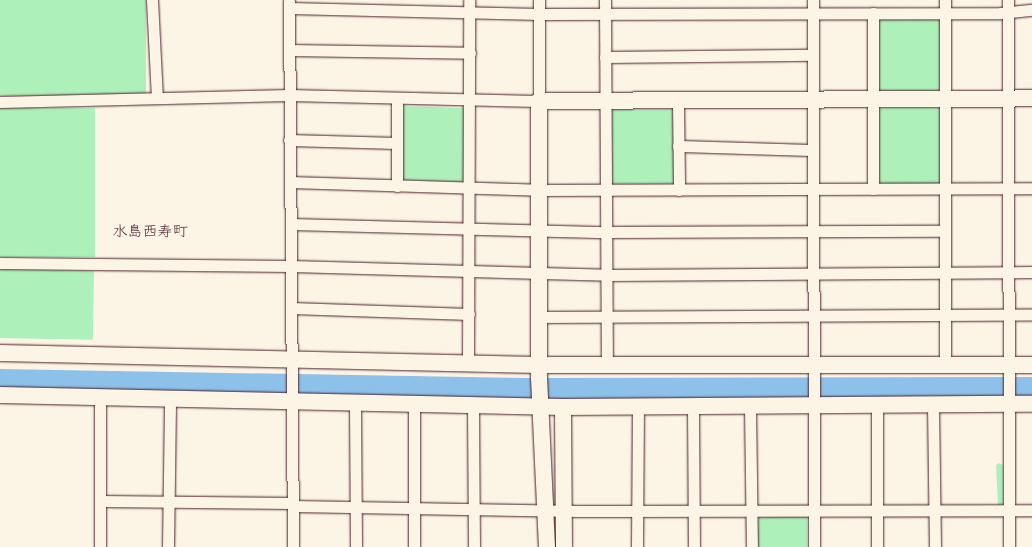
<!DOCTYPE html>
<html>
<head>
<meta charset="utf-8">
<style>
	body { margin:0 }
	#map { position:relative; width:1032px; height:547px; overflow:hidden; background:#fcf5e5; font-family:"Shantell Sans","Klee One",sans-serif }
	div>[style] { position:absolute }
	.green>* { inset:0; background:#aef0b9; transform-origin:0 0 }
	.stream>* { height:4px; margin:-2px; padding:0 2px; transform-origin:2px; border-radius:2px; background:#8dc1ea }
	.river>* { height:22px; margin:-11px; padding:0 11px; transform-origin:11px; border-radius:11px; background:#8dc1ea }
	.roads { filter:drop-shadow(0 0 1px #4a1f2b) drop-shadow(0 0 1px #4a1f2b) }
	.street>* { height:11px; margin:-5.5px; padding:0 5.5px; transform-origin:5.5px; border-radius:5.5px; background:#fcf5e5 }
	.secondary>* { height:16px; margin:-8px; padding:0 8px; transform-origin:8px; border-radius:8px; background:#fcf5e5 }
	span { translate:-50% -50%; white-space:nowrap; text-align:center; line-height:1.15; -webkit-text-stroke:4px #fcf5e5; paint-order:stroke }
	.neighbourhood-label { font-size:15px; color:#4a1f2b }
</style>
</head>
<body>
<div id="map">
	<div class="green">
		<div style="left:0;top:0;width:146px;height:96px"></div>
		<div style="left:878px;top:17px;width:63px;height:75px;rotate:1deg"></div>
		<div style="left:402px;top:106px;width:64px;height:74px;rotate:2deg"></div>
		<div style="left:0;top:108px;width:95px;height:149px"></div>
		<div style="left:878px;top:108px;width:63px;height:76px"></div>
		<div style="left:612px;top:109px;width:62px;height:75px"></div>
		<div style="left:0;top:269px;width:94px;height:69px;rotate:1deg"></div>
		<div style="clip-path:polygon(999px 463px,1003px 465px,1003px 504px,998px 506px,996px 465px)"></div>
		<div style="left:754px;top:516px;width:53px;height:31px"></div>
	</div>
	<div class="stream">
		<div style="left:0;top:372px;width:535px;rotate:1.07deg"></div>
		<div style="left:542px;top:382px;width:490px;rotate:-0.2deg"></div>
	</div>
	<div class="river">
		<div style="left:0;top:380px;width:526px;rotate:0.98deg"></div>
		<div style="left:526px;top:389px;width:506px;rotate:-0.11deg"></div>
	</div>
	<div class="roads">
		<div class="street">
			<div style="left:152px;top:0;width:98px;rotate:87.1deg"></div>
			<div style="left:605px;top:0;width:365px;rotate:89.7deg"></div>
			<div style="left:813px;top:0;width:547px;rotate:89.9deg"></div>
			<div style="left:945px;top:0;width:365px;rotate:90deg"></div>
			<div style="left:1008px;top:0;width:547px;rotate:89.9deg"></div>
			<div style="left:289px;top:1px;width:546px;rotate:89.58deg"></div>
			<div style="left:289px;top:8px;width:250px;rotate:1.4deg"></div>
			<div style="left:539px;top:14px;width:462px;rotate:-0.1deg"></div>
			<div style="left:1001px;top:13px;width:31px;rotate:-6deg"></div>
			<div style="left:873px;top:13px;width:176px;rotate:90deg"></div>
			<div style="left:289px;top:50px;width:181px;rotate:0.9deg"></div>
			<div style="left:605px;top:57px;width:208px;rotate:-0.6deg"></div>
			<div style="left:397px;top:98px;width:88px;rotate:90deg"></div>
			<div style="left:0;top:102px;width:289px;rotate:-1.4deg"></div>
			<div style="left:289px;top:95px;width:250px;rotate:1.4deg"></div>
			<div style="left:539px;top:101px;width:101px;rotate:-90deg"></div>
			<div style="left:678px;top:102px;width:88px;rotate:89.3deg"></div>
			<div style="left:289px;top:140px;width:108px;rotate:1.6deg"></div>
			<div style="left:678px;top:146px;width:135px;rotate:1.7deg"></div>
			<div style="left:290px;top:182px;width:248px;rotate:1.8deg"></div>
			<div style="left:538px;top:190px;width:494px;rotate:-0.2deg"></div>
			<div style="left:291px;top:224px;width:315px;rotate:1.5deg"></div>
			<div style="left:606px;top:232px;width:339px;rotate:-0.2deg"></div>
			<div style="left:0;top:263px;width:291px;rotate:0.6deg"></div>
			<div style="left:291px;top:266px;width:316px;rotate:1.6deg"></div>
			<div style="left:607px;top:275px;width:425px;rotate:-0.4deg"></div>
			<div style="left:291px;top:308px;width:178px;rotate:1.9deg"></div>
			<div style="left:539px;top:317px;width:493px;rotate:-0.3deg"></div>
			<div style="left:468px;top:364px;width:364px;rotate:-89.8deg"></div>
			<div style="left:100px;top:397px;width:150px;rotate:90deg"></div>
			<div style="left:355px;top:403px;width:144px;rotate:89.6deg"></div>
			<div style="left:933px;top:405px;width:142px;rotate:89.2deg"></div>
			<div style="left:473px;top:406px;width:141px;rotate:89.6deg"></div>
			<div style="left:693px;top:407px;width:140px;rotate:89.6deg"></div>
			<div style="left:750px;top:407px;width:140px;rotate:89.2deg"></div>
			<div style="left:100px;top:501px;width:193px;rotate:0.6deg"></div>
			<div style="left:293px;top:506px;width:285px;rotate:1deg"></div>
			<div style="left:578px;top:511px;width:454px;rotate:-0.1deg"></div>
			<div style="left:168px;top:547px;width:148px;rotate:-89.2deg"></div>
			<div style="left:414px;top:547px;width:143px;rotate:-90deg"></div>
			<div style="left:637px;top:547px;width:140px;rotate:-89.6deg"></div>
			<div style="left:877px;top:547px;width:142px;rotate:-90deg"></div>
		</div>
		<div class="secondary">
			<div style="left:0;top:353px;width:539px;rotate:1.28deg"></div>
			<div style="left:539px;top:365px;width:493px"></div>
			<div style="left:0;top:395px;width:563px;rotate:1.22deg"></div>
			<div style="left:563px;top:407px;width:469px;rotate:-0.4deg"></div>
			<div style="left:563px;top:407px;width:140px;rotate:89.6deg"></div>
			<div style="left:547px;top:547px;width:169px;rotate:-92.7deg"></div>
			<div style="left:539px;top:378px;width:277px;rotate:-90deg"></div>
			<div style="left:539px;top:101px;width:493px;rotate:-0.3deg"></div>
		</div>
	</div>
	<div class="neighbourhood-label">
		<span style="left:150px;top:232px">水島西寿町</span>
	</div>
</div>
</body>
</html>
